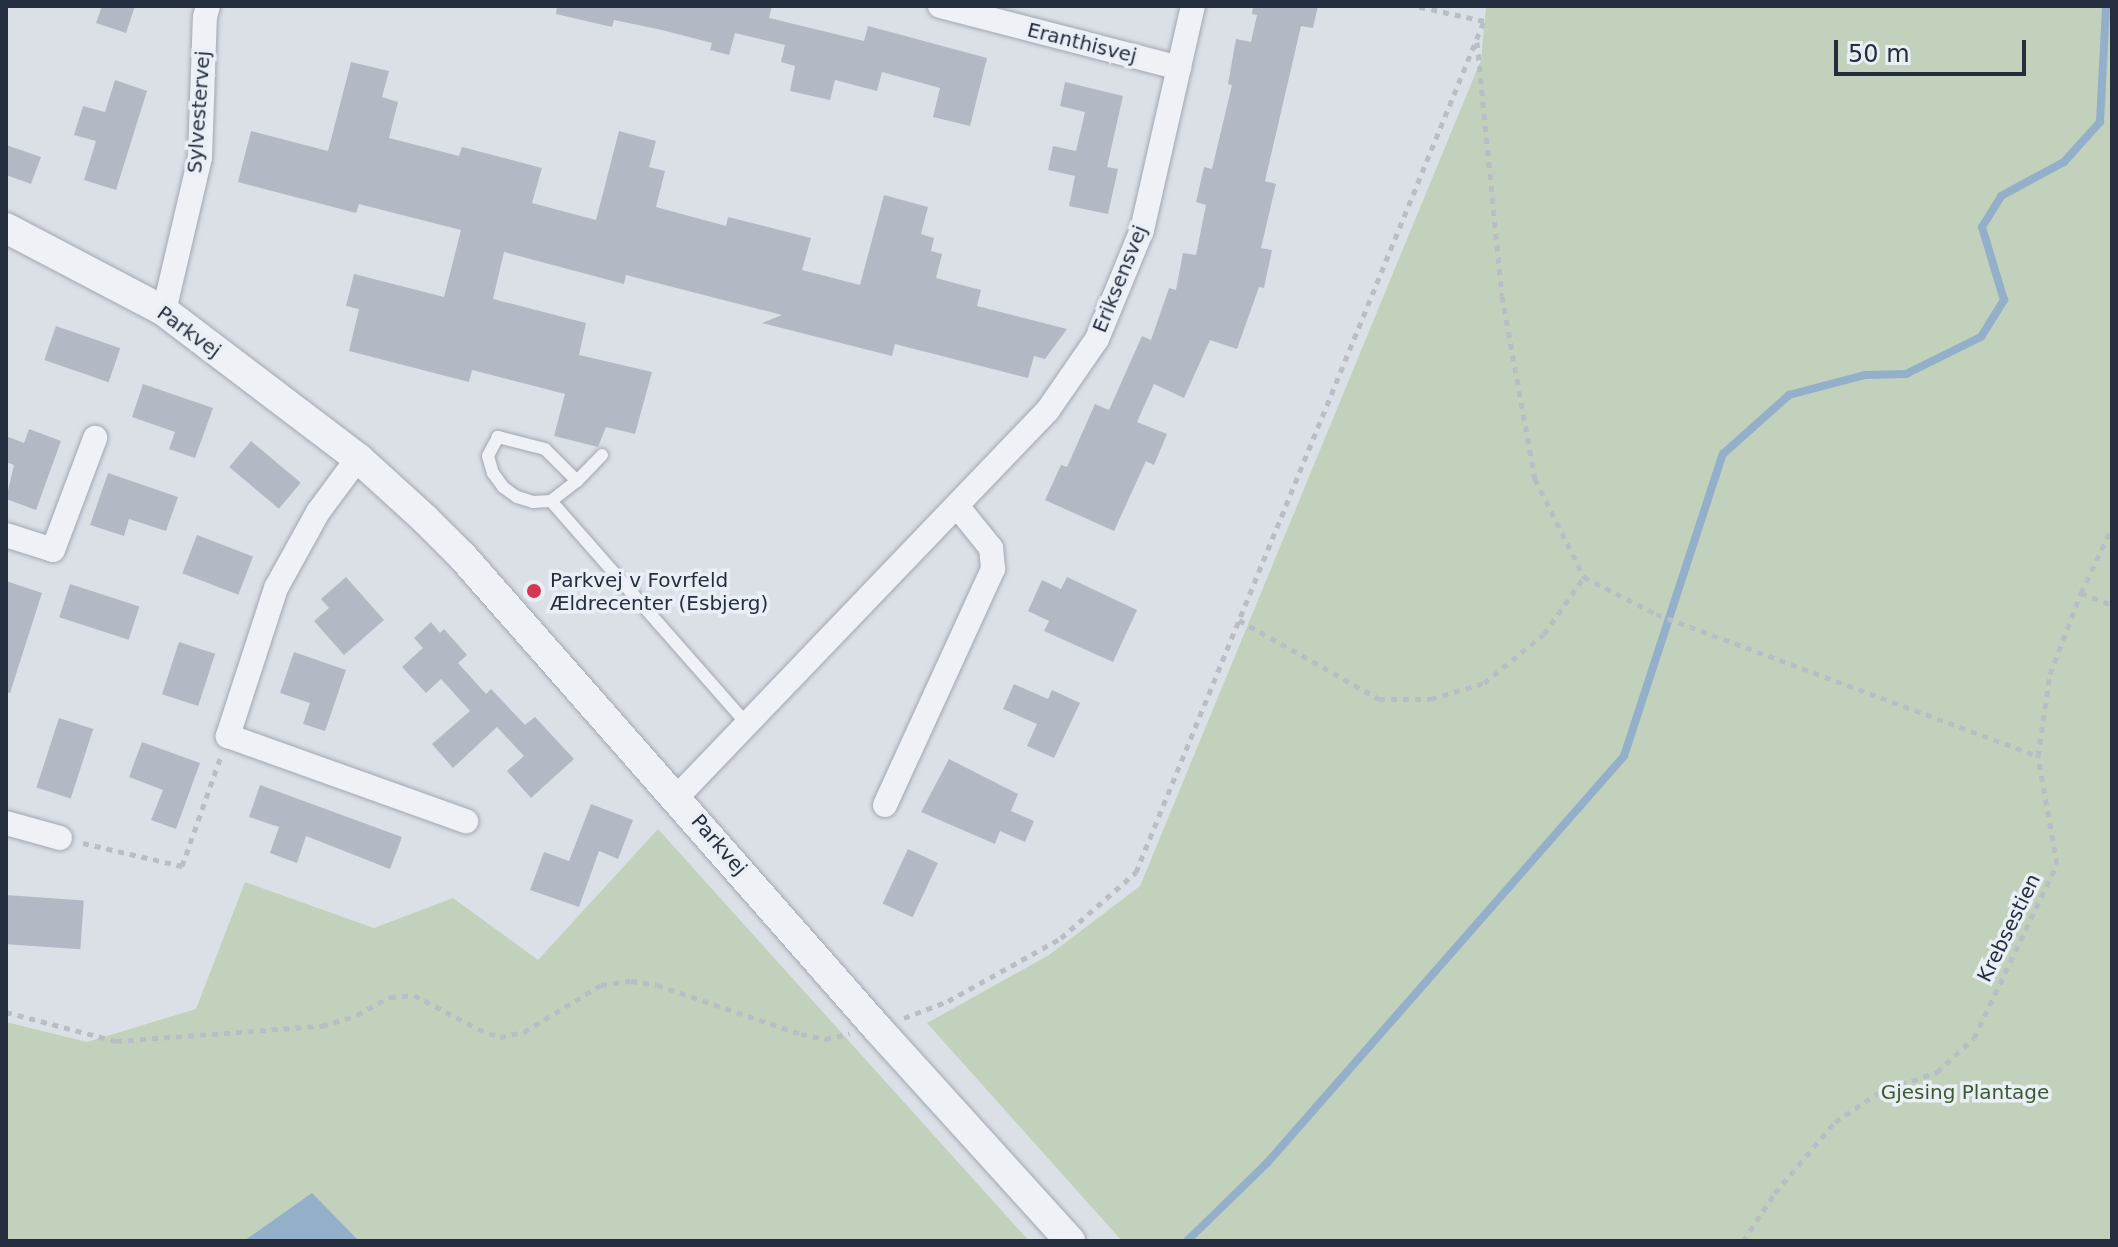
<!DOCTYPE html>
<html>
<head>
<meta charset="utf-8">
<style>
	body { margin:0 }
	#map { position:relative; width:2118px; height:1247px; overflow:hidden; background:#dbe0e7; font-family:"DejaVu Sans",sans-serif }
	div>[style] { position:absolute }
	.green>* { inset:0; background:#c2d1bc }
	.water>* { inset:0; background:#93afca }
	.stream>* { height:8px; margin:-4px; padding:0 4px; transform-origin:4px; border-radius:4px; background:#93afca }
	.building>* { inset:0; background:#b2b9c4; transform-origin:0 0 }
	.path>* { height:5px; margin-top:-2.5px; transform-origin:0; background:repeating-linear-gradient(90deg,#b9bec5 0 6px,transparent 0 12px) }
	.roads { filter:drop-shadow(0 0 2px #a0a7b1) drop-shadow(0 0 2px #a0a7b1) }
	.service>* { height:12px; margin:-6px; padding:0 6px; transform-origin:6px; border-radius:6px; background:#eef1f5 }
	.minor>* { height:24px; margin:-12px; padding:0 12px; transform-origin:12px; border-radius:12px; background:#eef1f5 }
	.tertiary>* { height:30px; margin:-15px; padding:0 15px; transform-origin:15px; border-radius:15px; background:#eef1f5 }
	.dots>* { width:22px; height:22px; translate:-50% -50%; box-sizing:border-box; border:4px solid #eaeff5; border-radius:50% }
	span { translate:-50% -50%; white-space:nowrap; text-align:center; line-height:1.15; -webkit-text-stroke:7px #eaeff5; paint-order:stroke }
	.street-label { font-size:20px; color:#242e3e }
	.poi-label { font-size:20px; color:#242e3e }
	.left { translate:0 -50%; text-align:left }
	.park-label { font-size:20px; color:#3a5a31 }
	.frame { position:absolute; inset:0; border:8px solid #242e3e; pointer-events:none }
	.scale { position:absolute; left:1834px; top:40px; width:192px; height:36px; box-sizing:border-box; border:4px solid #242e3e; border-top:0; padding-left:10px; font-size:24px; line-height:28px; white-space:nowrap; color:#242e3e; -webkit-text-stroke:6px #eaeff5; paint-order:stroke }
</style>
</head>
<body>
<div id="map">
	<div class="green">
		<div style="clip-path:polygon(1486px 6px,2112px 6px,2112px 1241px,1122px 1241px,927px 1023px,1049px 955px,1140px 886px,1481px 60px)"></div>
		<div style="clip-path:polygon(658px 829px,1029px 1241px,6px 1241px,6px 1022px,87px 1042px,196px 1009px,245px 882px,374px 928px,453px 898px,538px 960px)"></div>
	</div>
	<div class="water">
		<div style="clip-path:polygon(312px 1193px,359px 1241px,244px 1241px)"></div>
	</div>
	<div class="stream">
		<div style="left:1187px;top:1241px;width:112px;rotate:-44.3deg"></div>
		<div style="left:1267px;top:1163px;width:541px;rotate:-48.74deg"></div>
		<div style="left:1624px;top:756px;width:318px;rotate:-71.9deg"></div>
		<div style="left:1723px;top:454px;width:89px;rotate:-41.8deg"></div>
		<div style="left:1789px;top:395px;width:79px;rotate:-14.7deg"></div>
		<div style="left:1865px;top:375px;width:41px;rotate:-1.4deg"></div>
		<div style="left:1906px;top:374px;width:84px;rotate:-26.3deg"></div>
		<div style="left:1981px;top:337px;width:44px;rotate:-58.1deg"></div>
		<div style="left:2004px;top:300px;width:76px;rotate:-106.8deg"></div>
		<div style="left:1982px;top:227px;width:36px;rotate:-58deg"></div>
		<div style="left:2001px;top:196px;width:72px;rotate:-28.4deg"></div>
		<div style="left:2064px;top:162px;width:54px;rotate:-48deg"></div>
		<div style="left:2100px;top:122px;width:116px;rotate:-87deg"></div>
	</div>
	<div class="building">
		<div style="clip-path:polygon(102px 6px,135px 6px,126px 33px,96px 23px)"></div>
		<div style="clip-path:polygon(557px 6px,772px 6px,769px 18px,864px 41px,868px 26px,987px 58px,970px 126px,933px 117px,940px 88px,882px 72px,877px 91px,835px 80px,830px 100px,790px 91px,795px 66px,781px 62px,785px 45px,735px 33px,729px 55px,710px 50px,712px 43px,662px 30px,614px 20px,612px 27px,556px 14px)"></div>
		<div style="clip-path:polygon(1253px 6px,1318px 6px,1313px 28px,1301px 26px,1265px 181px,1276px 184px,1261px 248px,1272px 250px,1264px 288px,1259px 287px,1237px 349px,1210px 340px,1184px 398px,1154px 384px,1137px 422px,1167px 434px,1154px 465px,1146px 461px,1114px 531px,1045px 500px,1061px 465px,1067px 467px,1095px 404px,1109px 410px,1142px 336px,1151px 340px,1169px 288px,1176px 290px,1183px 253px,1196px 255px,1206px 205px,1196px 202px,1204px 167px,1212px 169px,1232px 85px,1228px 84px,1236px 39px,1251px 42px,1257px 15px,1252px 14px)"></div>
		<div style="clip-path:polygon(351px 62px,389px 71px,382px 97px,398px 102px,389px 138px,459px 156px,462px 147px,542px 168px,532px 203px,596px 220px,619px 131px,656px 141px,649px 167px,665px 171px,656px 207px,726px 226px,728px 217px,811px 238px,802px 270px,860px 285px,884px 195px,928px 207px,921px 234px,934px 238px,931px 251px,942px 254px,936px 278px,981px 290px,977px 306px,1067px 329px,1045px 359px,1034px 356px,1028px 378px,895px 344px,892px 356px,762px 323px,782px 315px,626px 275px,624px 284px,504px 252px,493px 299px,586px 323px,579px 355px,652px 372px,635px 434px,606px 427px,598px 447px,554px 436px,565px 394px,472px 370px,469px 382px,349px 351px,359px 309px,346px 306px,354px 274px,444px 297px,461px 230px,359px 204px,356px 213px,238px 182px,251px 131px,328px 151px)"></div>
		<div style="clip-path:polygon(115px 80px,147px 91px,116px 190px,84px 180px,96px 141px,74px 135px,83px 106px,105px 112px)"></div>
		<div style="clip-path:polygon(1065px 82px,1123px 96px,1107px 167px,1118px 169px,1108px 214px,1069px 206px,1075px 176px,1048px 170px,1053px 146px,1076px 151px,1085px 112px,1060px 106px)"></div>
		<div style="clip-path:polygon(6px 145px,41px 157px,31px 184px,6px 175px)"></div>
		<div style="left:56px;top:326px;width:68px;height:36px;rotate:19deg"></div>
		<div style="clip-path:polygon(143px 384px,213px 408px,195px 458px,169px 449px,175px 432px,132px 417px)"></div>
		<div style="clip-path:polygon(29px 429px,61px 441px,36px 510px,6px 499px,14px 465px,6px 462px,6px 436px,24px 443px)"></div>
		<div style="left:251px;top:441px;width:65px;height:34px;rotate:40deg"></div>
		<div style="clip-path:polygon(108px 473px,178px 497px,166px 531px,129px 519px,124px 536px,90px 525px)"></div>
		<div style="left:197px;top:535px;width:60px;height:41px;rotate:21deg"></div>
		<div style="clip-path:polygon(346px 577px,384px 620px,344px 655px,314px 621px,329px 608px,321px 599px)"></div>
		<div style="clip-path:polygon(1067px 577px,1137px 610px,1113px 662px,1044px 631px,1049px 621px,1028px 611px,1042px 580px,1061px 589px)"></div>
		<div style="clip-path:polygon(6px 581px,42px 593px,10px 693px,6px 692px)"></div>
		<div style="left:70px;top:584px;width:73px;height:35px;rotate:18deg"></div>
		<div style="clip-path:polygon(431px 622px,440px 633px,444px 629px,467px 655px,458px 663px,486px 694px,491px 689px,525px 725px,535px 717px,574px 759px,531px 798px,507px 771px,524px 756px,497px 727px,453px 768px,432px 744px,470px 711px,441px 679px,426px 693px,402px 667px,423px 648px,414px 638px)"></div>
		<div style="left:179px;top:642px;width:38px;height:55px;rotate:18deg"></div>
		<div style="clip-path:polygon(294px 652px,346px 670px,325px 731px,303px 724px,310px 703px,280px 693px)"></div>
		<div style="clip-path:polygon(1014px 684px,1048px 699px,1052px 690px,1080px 703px,1054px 758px,1027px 746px,1037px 724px,1003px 709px)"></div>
		<div style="left:59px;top:718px;width:36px;height:73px;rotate:18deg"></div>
		<div style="clip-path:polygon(142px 742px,200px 763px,176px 829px,151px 820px,163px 790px,129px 777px)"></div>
		<div style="clip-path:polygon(949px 759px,1018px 794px,1011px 811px,1034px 821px,1025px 842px,1000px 831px,995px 844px,921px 812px)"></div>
		<div style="clip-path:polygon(260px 785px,402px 837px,390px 869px,306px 836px,297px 863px,270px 853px,279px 827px,249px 817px)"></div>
		<div style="clip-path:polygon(591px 804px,633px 820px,618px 859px,599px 851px,579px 907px,530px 890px,544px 852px,569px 861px)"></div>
		<div style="left:908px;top:849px;width:33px;height:60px;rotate:25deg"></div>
		<div style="left:6px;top:895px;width:78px;height:49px;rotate:4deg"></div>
	</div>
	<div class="path">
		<div style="left:1477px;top:42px;width:255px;rotate:84.4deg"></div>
		<div style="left:1502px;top:296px;width:186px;rotate:79.8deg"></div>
		<div style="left:1535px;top:479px;width:110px;rotate:63.4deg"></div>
		<div style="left:1584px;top:577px;width:81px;rotate:27.2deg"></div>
		<div style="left:1656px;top:614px;width:408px;rotate:20.4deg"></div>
		<div style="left:2081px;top:593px;width:33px;rotate:21deg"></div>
		<div style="left:1239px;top:620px;width:161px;rotate:29.4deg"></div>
		<div style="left:1379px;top:699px;width:52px"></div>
		<div style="left:1431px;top:699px;width:55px;rotate:-16.8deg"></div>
		<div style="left:1484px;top:683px;width:77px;rotate:-39.2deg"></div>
		<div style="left:1544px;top:634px;width:70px;rotate:-54.9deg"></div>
		<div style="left:83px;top:843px;width:102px;rotate:13.1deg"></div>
		<div style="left:182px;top:866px;width:117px;rotate:-70.5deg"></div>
		<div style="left:6px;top:1012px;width:114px;rotate:14.8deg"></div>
		<div style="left:116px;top:1041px;width:207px;rotate:-4.2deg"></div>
		<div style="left:322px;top:1026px;width:37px;rotate:-17deg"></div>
		<div style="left:357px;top:1015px;width:38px;rotate:-29deg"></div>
		<div style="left:390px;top:997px;width:24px;rotate:-5deg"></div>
		<div style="left:414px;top:995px;width:72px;rotate:28deg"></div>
		<div style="left:478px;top:1029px;width:23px;rotate:20deg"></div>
		<div style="left:500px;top:1037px;width:25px;rotate:-12deg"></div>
		<div style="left:524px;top:1032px;width:90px;rotate:-31.4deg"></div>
		<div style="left:601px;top:985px;width:30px;rotate:-8deg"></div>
		<div style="left:631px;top:981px;width:26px;rotate:9deg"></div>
		<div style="left:657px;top:985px;width:152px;rotate:18.8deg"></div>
		<div style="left:801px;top:1034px;width:25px;rotate:12deg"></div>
		<div style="left:825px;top:1039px;width:25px;rotate:-12deg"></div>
		<div style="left:904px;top:1018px;width:47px;rotate:-21.1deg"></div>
		<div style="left:948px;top:1001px;width:129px;rotate:-29.1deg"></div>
		<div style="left:1061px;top:938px;width:100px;rotate:-41.3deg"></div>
		<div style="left:1136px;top:872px;width:919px;rotate:-67.76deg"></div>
		<div style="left:1484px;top:21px;width:69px;rotate:-167.4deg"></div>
		<div style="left:1743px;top:1241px;width:58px;rotate:-56.3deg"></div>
		<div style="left:1775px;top:1193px;width:93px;rotate:-49.8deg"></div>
		<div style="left:1835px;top:1122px;width:52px;rotate:-34deg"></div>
		<div style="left:1878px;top:1093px;width:63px;rotate:-19.6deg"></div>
		<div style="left:1937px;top:1072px;width:50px;rotate:-42.6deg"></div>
		<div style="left:1974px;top:1038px;width:193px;rotate:-64.5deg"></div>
		<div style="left:2057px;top:864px;width:110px;rotate:-100deg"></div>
		<div style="left:2038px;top:756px;width:83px;rotate:-81.7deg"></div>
		<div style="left:2050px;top:674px;width:87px;rotate:-69.1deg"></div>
		<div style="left:2081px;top:593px;width:73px;rotate:-64.8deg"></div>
	</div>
	<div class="roads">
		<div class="service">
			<div style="left:577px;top:481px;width:45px;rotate:-135deg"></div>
			<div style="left:545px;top:449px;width:49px;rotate:-165.7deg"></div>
			<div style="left:498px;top:437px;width:21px;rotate:118deg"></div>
			<div style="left:488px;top:456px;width:18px;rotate:74deg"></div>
			<div style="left:493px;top:473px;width:17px;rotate:54deg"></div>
			<div style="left:503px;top:487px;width:17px;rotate:36deg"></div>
			<div style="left:517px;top:497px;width:17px;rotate:17deg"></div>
			<div style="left:533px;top:502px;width:18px;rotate:-3deg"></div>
			<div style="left:551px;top:501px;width:33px;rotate:-38deg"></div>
			<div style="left:577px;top:481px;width:36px;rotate:-46deg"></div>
			<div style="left:551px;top:501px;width:297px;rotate:48.7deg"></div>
		</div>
		<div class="minor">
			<div style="left:940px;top:6px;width:247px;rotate:14.5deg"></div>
			<div style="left:164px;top:311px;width:158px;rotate:-76.8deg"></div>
			<div style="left:200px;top:157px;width:140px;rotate:-88deg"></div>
			<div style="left:205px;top:17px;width:11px;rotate:-75deg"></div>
			<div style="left:358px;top:458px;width:67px;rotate:126.5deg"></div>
			<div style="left:318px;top:512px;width:87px;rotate:118.9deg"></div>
			<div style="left:276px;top:588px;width:156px;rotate:108deg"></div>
			<div style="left:228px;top:736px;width:253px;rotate:19.7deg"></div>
			<div style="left:6px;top:535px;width:49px;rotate:17.7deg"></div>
			<div style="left:53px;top:550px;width:120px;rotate:-69.4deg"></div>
			<div style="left:677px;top:797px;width:536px;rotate:-46.21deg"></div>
			<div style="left:1048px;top:410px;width:86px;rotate:-55.4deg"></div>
			<div style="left:1097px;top:339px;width:118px;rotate:-67.6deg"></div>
			<div style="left:1142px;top:230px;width:230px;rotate:-77.2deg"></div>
			<div style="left:885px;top:805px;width:260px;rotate:-65.4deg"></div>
			<div style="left:993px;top:569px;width:21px;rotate:-95deg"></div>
			<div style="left:991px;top:548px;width:54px;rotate:-129deg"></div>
			<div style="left:6px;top:823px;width:56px;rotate:15.5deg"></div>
		</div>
		<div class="tertiary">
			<div style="left:6px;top:228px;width:178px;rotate:27.7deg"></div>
			<div style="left:164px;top:311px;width:243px;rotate:37.2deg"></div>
			<div style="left:358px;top:458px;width:91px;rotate:42.3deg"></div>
			<div style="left:425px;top:519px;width:54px;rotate:45deg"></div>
			<div style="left:463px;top:557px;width:628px;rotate:48.68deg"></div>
			<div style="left:878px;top:1029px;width:286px;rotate:47.8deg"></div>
		</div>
	</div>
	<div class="dots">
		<div style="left:534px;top:591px;background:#d53753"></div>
	</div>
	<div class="street-label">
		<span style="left:1082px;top:43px;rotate:14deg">Eranthisvej</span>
		<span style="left:199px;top:112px;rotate:-86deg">Sylvestervej</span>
		<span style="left:1120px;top:279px;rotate:-68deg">Eriksensvej</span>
		<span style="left:189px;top:332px;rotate:36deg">Parkvej</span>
		<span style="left:719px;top:845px;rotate:49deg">Parkvej</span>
		<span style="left:2009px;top:928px;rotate:-64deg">Krebsestien</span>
	</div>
	<div class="poi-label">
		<span class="left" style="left:550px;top:592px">Parkvej v Fovrfeld<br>Ældrecenter (Esbjerg)</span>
	</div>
	<div class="park-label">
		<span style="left:1965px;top:1092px">Gjesing Plantage</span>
	</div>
	<div class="frame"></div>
	<div class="scale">50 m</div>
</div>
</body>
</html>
